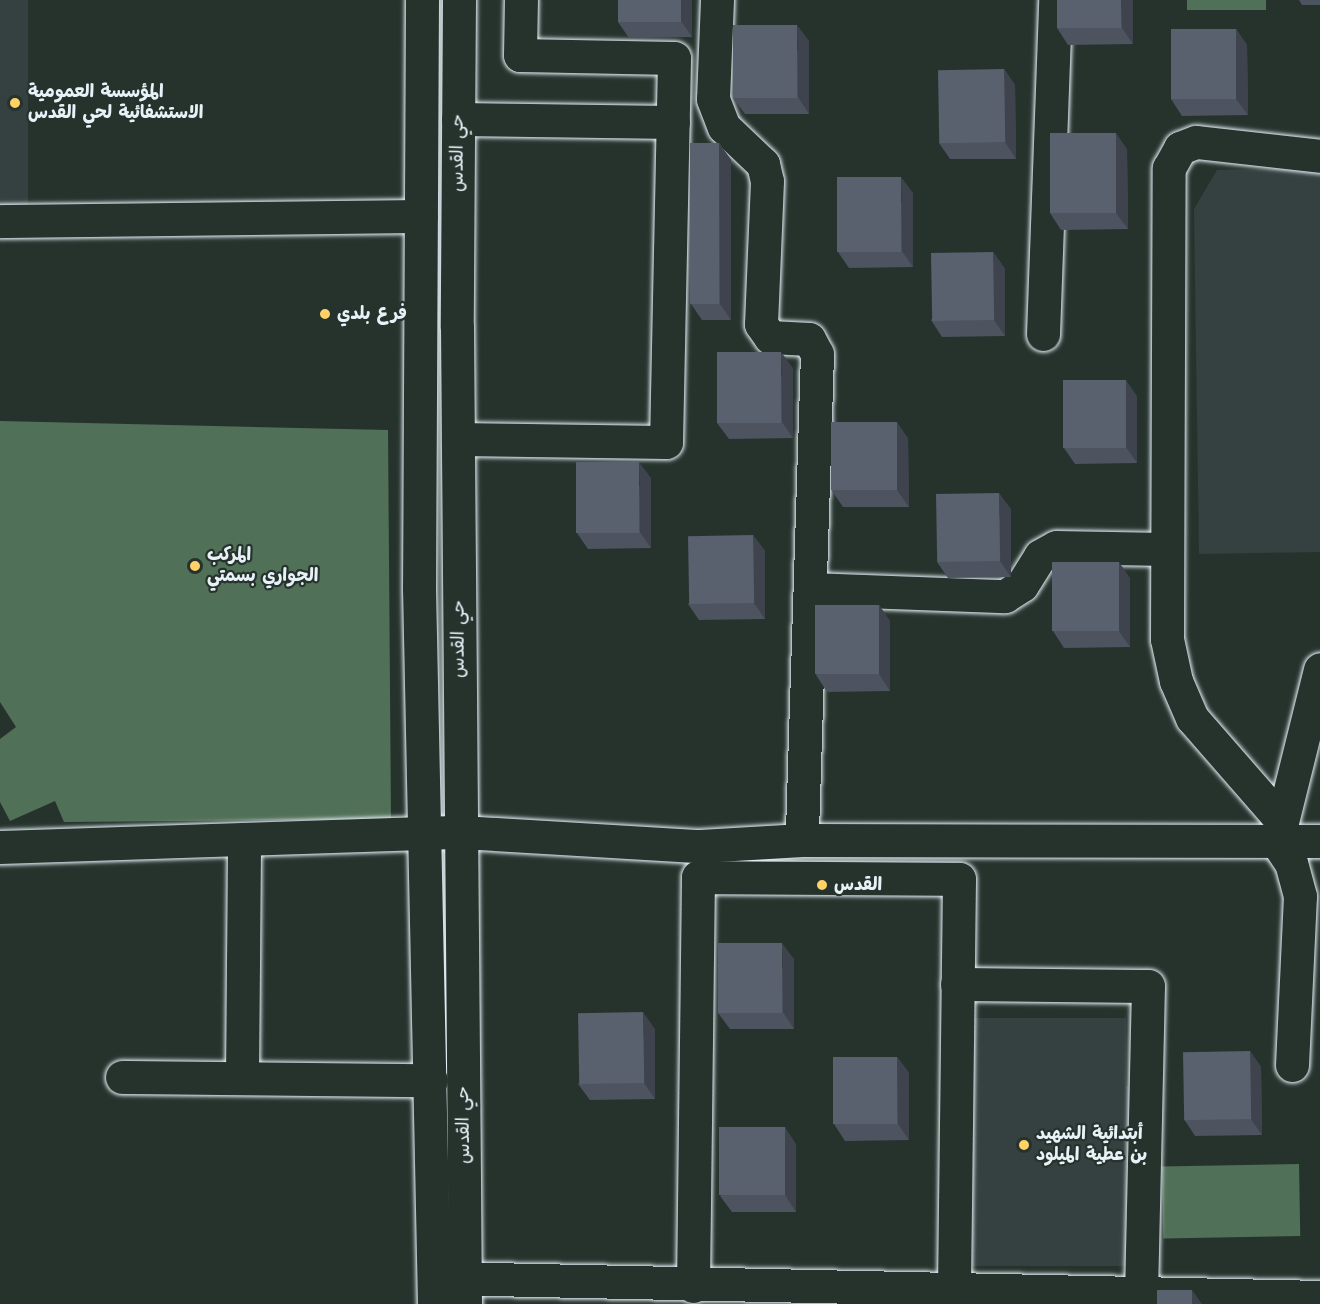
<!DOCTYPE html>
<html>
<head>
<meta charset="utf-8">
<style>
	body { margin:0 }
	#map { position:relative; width:1320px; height:1304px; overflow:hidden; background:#26332d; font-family:"Comic Neue","Playpen Sans Arabic",sans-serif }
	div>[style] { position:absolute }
	.built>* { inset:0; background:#354040; transform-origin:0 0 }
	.green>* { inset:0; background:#517058; transform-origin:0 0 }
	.roads { filter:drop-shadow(0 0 2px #e8f1f8) drop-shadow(0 0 2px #e8f1f8) }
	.minor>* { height:33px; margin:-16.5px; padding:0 16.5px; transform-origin:16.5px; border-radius:16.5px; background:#26332d }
	.wall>* { inset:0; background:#4d535f }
	.shaded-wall>* { inset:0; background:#3e434d }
	.building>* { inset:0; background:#59606e; transform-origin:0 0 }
	.dots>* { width:16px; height:16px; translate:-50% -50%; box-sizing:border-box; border:3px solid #26332d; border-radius:50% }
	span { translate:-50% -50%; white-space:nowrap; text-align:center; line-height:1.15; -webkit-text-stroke:4.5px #26332d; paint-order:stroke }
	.poi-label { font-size:18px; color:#e8f1f8; font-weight:700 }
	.left { translate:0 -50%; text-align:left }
	.street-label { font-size:18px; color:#e8f1f8 }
</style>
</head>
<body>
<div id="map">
	<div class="built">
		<div style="left:0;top:0;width:28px;height:206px"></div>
		<div style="clip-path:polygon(1320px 168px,1320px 552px,1199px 554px,1194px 209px,1217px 170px)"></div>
		<div style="clip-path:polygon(966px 1018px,1126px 1018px,1126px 1086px,1134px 1087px,1133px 1266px,972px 1266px,974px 1056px)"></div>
	</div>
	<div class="green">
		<div style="left:1187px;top:0;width:79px;height:10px"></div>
		<div style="clip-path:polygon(0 421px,388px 430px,391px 819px,64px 822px,55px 801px,10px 821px,0 802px,0 739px,16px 727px,0 702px)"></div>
		<div style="left:1299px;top:1164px;width:72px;height:137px;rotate:89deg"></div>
	</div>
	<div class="roads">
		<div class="minor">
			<div style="left:422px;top:0;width:588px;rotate:90.29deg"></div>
			<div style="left:419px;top:588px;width:716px;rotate:88.8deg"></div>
			<div style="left:459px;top:0;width:327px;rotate:90.4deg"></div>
			<div style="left:457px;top:327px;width:977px;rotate:89.53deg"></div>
			<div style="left:717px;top:0;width:99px;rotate:92.3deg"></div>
			<div style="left:713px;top:99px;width:30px;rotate:69deg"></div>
			<div style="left:724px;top:127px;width:54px;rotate:43.5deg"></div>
			<div style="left:763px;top:164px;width:17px;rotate:77deg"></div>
			<div style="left:767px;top:181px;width:143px;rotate:92.4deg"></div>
			<div style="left:761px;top:324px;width:16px;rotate:55deg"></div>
			<div style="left:770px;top:337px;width:39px;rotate:3deg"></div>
			<div style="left:809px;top:339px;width:17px;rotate:62deg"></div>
			<div style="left:817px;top:354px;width:486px;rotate:91.8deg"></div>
			<div style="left:458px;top:119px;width:215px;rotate:0.8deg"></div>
			<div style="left:0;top:221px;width:421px;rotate:-0.7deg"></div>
			<div style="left:1043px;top:334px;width:334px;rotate:-87.9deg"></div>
			<div style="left:458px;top:439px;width:208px;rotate:0.8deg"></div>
			<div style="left:666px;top:442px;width:384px;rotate:-88.8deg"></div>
			<div style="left:674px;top:58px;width:154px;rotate:-178.9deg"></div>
			<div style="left:520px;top:55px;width:55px;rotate:-89deg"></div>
			<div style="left:810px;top:589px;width:195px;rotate:2.1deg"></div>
			<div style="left:1005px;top:596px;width:20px;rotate:-33deg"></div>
			<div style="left:1022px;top:585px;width:34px;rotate:-58deg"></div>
			<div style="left:1040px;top:556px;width:18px;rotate:-29deg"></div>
			<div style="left:1056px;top:547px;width:110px;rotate:1deg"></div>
			<div style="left:1281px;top:820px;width:135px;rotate:-131.1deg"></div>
			<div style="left:1192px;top:718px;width:40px;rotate:-113.4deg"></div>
			<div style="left:1176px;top:681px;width:43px;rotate:-102.1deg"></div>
			<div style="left:1167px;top:639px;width:471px;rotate:-89.8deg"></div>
			<div style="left:1169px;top:168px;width:23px;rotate:-61deg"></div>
			<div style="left:1180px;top:148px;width:17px;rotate:-21deg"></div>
			<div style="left:1196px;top:142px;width:125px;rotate:6.4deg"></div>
			<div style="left:0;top:847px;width:461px;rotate:-1.9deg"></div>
			<div style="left:461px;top:832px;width:239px;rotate:3.4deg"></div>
			<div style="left:700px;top:846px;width:102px;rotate:-3.4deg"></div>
			<div style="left:802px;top:840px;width:518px;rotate:0.11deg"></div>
			<div style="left:957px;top:984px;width:191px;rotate:0.6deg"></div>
			<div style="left:1148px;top:986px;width:318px;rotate:91.3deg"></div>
			<div style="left:1292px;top:1065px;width:169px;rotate:-87.3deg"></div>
			<div style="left:1300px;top:896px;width:34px;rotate:-105deg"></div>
			<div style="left:1291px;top:863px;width:25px;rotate:-124deg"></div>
			<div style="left:1277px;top:842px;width:178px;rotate:-76deg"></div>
			<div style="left:122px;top:1077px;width:309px;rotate:0.6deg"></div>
			<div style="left:242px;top:1078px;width:239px;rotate:-89.5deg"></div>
			<div style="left:444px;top:1278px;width:876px;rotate:1.24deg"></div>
			<div style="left:693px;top:1286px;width:409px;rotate:-89.3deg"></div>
			<div style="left:698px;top:877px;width:261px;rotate:0.4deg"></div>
			<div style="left:959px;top:879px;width:410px;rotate:90.7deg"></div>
		</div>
	</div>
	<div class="wall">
		<div style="clip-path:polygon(618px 0,692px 0,692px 37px,629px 38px,618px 22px)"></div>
		<div style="clip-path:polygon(1133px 0,1133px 44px,1068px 45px,1057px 28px)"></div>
		<div style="clip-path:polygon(1299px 0,1320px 0,1320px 5px,1302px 5px)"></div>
		<div style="clip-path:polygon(1236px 29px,1247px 45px,1248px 115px,1182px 116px,1171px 99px)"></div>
		<div style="clip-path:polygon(809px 41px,809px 114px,745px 114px,733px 98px)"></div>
		<div style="clip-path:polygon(1004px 69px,1015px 85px,1016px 159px,950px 159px,939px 143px)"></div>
		<div style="clip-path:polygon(719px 143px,731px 160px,731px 320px,702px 320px,691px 304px)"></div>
		<div style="clip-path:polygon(1127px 149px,1128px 229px,1061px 230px,1050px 213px)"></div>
		<div style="clip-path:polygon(913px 193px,913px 267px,849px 268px,838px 252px)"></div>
		<div style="clip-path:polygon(993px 252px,1005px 269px,1005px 336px,942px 337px,931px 320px)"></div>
		<div style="clip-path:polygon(793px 368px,793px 438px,729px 439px,717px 423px)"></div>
		<div style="clip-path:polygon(1137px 396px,1137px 463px,1075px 464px,1064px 448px)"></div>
		<div style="clip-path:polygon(908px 438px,909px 507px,843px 507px,832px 491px)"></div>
		<div style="clip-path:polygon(651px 478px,651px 548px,588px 549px,577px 533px)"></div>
		<div style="clip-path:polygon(1011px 509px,1011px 577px,948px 578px,937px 562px)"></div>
		<div style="clip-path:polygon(753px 535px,765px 551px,765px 619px,699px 620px,688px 604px)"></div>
		<div style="clip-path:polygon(1130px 578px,1130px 647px,1064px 648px,1053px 631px)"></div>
		<div style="clip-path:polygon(879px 605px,890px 621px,890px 691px,827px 692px,816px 675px)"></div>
		<div style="clip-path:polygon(794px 959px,794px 1029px,730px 1029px,718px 1013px)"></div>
		<div style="clip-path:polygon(655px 1029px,655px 1099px,590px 1100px,578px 1084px)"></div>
		<div style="clip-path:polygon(1250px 1051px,1261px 1067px,1262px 1135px,1195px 1136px,1184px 1119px)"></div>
		<div style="clip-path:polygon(897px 1057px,909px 1073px,909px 1140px,845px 1141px,834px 1124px)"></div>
		<div style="clip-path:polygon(796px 1144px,796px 1212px,732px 1212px,720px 1196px)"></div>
	</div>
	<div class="shaded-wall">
		<div style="clip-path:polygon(681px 0,692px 0,692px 37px,681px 21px)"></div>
		<div style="clip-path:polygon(1121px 0,1133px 0,1133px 44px,1122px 28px)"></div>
		<div style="clip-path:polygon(797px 25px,809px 41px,809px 114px,798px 97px)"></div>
		<div style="clip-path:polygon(1236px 29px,1247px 45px,1248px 115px,1236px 99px)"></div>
		<div style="clip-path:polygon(1004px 69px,1015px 85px,1016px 159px,1005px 142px)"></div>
		<div style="clip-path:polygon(1116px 133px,1127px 149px,1128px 229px,1116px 213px)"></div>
		<div style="clip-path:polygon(719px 143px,731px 160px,731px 320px,720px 304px)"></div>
		<div style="clip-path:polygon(901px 177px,913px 193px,913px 267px,902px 251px)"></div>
		<div style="clip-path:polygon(993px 252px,1005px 269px,1005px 336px,994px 320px)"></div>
		<div style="clip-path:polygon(781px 352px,793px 368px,793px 438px,782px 422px)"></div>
		<div style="clip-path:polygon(1126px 380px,1137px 396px,1137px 463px,1126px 447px)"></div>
		<div style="clip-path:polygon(897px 422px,908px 438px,909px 507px,897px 490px)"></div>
		<div style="clip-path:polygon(639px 462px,651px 478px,651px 548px,640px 532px)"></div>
		<div style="clip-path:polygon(999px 493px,1011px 509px,1011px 577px,1000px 561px)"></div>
		<div style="clip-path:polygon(753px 535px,765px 551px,765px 619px,754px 603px)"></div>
		<div style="clip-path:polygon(1119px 562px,1130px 578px,1130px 647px,1119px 631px)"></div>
		<div style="clip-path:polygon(879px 605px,890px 621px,890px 691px,879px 674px)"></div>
		<div style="clip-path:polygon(782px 943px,794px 959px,794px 1029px,783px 1012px)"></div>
		<div style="clip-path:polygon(643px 1012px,655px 1029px,655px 1099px,644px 1083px)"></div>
		<div style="clip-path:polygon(1250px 1051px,1261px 1067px,1262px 1135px,1251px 1119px)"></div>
		<div style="clip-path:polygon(897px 1057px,909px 1073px,909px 1140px,898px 1124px)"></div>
		<div style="clip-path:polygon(785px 1127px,796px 1144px,796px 1212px,785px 1195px)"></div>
		<div style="clip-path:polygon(1192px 1290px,1202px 1304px,1192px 1304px)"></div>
	</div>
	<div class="building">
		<div style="left:618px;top:0;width:63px;height:22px"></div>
		<div style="left:1057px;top:0;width:64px;height:28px"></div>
		<div style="left:733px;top:25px;width:64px;height:73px"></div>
		<div style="left:1171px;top:29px;width:65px;height:70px"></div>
		<div style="left:1004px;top:69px;width:73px;height:66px;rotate:89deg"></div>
		<div style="left:1116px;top:133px;width:80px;height:66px;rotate:90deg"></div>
		<div style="left:719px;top:143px;width:161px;height:29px;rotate:90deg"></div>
		<div style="left:837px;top:177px;width:64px;height:75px"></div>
		<div style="left:993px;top:252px;width:68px;height:62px;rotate:89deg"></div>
		<div style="left:717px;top:352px;width:64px;height:71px"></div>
		<div style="left:1063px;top:380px;width:63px;height:68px"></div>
		<div style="left:897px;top:422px;width:68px;height:66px;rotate:90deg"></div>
		<div style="left:576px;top:462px;width:63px;height:71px"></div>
		<div style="left:999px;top:493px;width:68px;height:63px;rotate:89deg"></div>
		<div style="left:753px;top:535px;width:68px;height:65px;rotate:89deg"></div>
		<div style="left:1119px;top:562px;width:69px;height:67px;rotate:90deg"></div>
		<div style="left:879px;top:605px;width:69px;height:64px;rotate:90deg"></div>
		<div style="left:718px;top:943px;width:64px;height:70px"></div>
		<div style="left:643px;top:1012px;width:71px;height:65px;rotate:89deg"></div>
		<div style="left:1250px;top:1051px;width:68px;height:67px;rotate:89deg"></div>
		<div style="left:833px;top:1057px;width:64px;height:67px"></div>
		<div style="left:785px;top:1127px;width:68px;height:66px;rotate:90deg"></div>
		<div style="left:1157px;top:1290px;width:35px;height:14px"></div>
	</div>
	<div class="dots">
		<div style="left:15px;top:103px;background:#ffd166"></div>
		<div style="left:325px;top:314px;background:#ffd166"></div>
		<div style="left:195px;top:566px;background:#ffd166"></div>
		<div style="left:822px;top:885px;background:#ffd166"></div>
		<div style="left:1024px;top:1145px;background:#ffd166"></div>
	</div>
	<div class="poi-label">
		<span class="left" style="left:28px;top:103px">المؤسسة العمومية<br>الاستشفائية لحي القدس</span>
		<span class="left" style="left:337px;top:314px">فرع بلدي</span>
		<span class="left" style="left:207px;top:566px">المركب<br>الجواري بسمتي</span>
		<span class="left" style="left:834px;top:885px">القدس</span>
		<span class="left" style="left:1036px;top:1145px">أبتدائية الشهيد<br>بن عطية الميلود</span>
	</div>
	<div class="street-label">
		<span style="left:458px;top:153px;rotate:-90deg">حي القدس</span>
		<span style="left:459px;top:639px;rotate:-90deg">حي القدس</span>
		<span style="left:464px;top:1125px;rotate:-91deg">حي القدس</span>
	</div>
</div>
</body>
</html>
